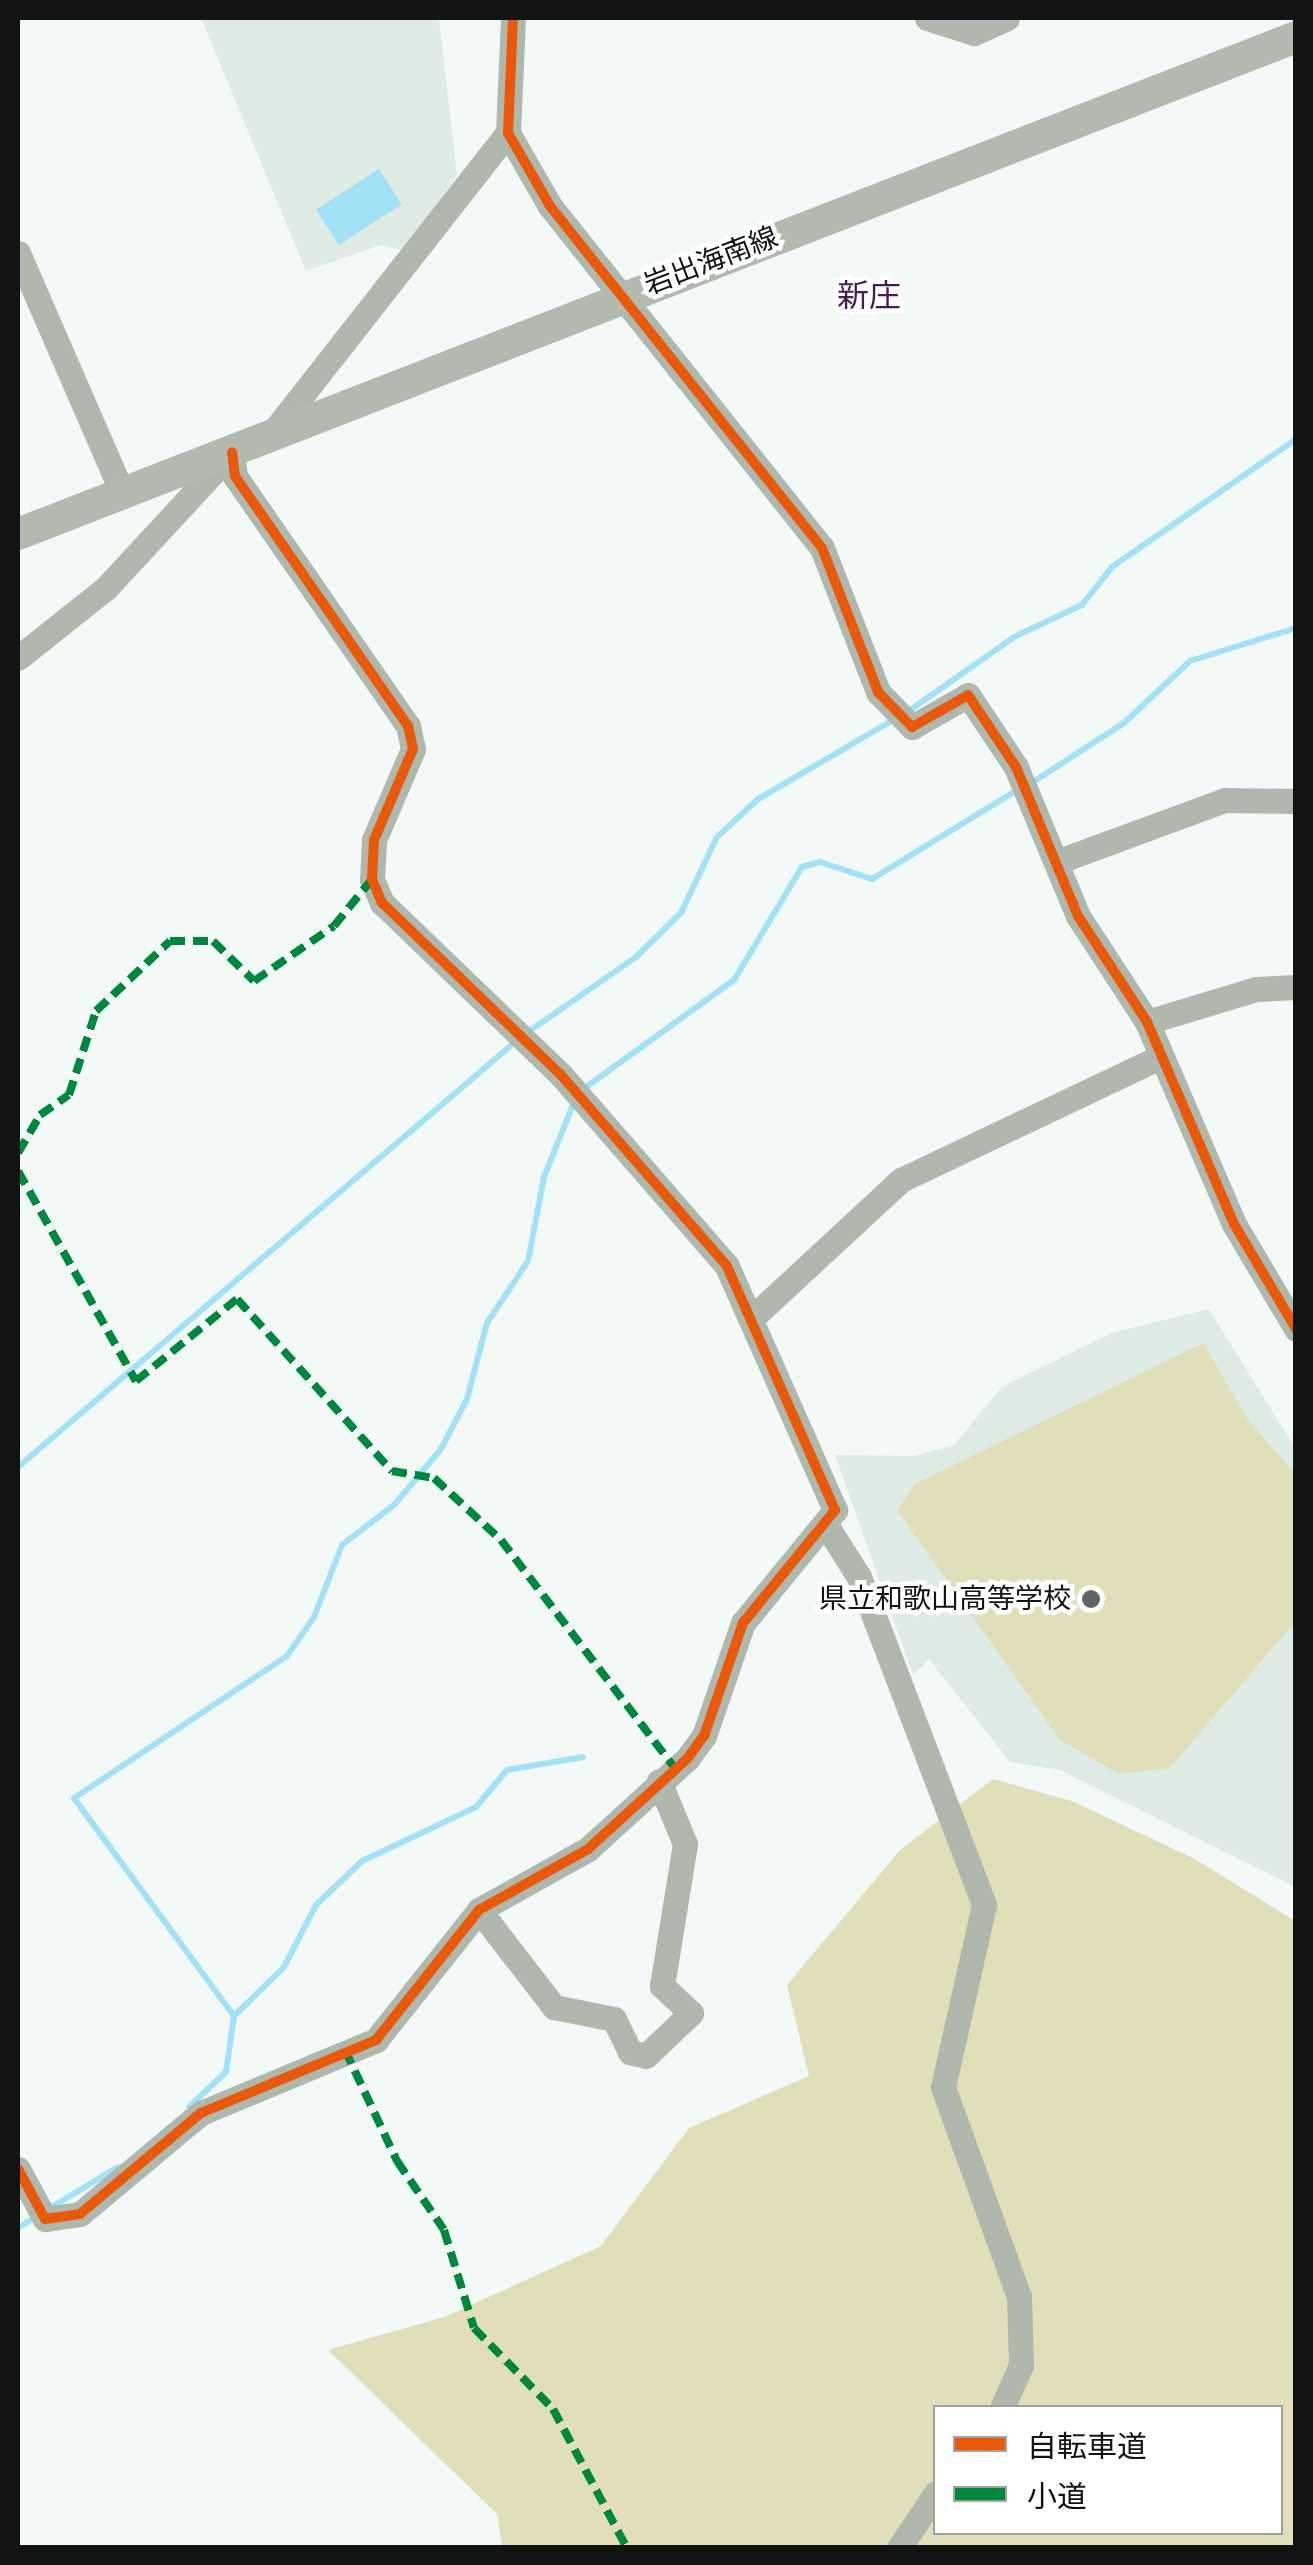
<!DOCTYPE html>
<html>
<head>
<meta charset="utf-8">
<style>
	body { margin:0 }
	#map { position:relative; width:1313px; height:2565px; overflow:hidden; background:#f3f9f6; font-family:Rubik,"Noto Sans JP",sans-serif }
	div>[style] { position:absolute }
	.built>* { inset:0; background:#dfece5 }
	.green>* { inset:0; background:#e0dfb9 }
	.water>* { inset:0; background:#a3e1f7; transform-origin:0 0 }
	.stream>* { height:6px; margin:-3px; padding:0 3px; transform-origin:3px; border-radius:3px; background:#a3e1f7 }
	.minor>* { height:25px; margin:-12.5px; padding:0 12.5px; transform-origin:12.5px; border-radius:12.5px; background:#b0b7ac }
	.major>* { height:32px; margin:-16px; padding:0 16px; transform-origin:16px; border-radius:16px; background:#b2b9af }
	.quiet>* { height:8px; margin-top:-4px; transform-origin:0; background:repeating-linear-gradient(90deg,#00873e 0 15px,transparent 0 23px) }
	.cycleway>* { height:10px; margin:-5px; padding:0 5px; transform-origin:5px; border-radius:5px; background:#e8590c }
	.dots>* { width:28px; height:28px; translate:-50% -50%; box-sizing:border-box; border:5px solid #fff; border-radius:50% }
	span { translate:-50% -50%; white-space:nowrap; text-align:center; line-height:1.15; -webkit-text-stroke:9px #fff; paint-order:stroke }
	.street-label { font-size:28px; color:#111412 }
	.poi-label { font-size:28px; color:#111412 }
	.right { translate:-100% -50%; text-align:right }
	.quarter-label { font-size:32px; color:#421c52 }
	.frame { position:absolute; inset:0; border:20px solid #111412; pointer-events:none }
	.legend { position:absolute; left:933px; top:2405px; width:350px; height:130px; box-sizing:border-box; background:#fff; border:2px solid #a0a1a0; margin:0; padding:12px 18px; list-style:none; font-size:30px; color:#111412 }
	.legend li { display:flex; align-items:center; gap:20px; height:50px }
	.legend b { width:50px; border:2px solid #a0a1a0 }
</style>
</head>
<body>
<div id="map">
	<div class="built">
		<div style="clip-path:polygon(201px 18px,439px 18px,457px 175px,406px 251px,381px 245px,306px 271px)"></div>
		<div style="clip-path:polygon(1209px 1309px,1295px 1448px,1295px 1887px,1060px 1770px,1010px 1762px,929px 1659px,913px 1675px,835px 1455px,914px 1456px,954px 1445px,1002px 1387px,1111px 1333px)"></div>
	</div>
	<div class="green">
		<div style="clip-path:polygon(1203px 1343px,1249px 1421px,1295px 1474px,1295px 1622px,1170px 1768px,1119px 1774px,1060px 1740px,897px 1510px,915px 1484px)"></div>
		<div style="clip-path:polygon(evenodd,993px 1779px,1072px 1801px,1195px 1859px,1295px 1921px,1295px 2547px,502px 2547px,497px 2514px,328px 2350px,444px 2317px,601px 2246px,689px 2128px,809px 2076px,787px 1985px,900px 1850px,993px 1779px,936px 2408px,1280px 2408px,1280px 2532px,936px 2532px,936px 2408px)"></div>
	</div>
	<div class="water">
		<div style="left:379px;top:169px;width:42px;height:75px;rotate:57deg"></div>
	</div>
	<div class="stream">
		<div style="left:906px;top:713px;width:132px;rotate:-35.1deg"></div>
		<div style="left:1014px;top:637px;width:75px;rotate:-25.2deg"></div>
		<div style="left:1082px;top:605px;width:48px;rotate:-51.7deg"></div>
		<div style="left:1112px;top:567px;width:224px;rotate:-34.8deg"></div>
		<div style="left:1030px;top:784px;width:112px;rotate:-33deg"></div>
		<div style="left:1124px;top:723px;width:91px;rotate:-43.2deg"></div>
		<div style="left:1190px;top:661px;width:111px;rotate:-17.3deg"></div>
		<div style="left:525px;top:1034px;width:135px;rotate:-34.7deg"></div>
		<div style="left:636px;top:957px;width:63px;rotate:-44.4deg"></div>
		<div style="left:681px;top:913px;width:84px;rotate:-64.7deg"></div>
		<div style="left:717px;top:837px;width:56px;rotate:-42.8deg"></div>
		<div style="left:758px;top:799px;width:159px;rotate:-30.3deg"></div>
		<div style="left:582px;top:1090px;width:188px;rotate:-35.9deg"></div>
		<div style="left:734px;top:980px;width:132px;rotate:-59deg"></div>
		<div style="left:802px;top:867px;width:19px;rotate:-16deg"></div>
		<div style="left:820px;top:862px;width:55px;rotate:18.1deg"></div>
		<div style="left:872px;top:879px;width:172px;rotate:-31.5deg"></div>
		<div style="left:18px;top:1467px;width:654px;rotate:-40.53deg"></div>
		<div style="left:234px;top:2016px;width:270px;rotate:-126.3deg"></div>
		<div style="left:74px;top:1798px;width:256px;rotate:-33.7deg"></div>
		<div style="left:287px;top:1656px;width:47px;rotate:-55.3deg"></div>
		<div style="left:314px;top:1617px;width:77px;rotate:-68.7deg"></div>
		<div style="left:342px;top:1545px;width:67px;rotate:-37.7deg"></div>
		<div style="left:395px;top:1504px;width:72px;rotate:-50.1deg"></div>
		<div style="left:441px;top:1449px;width:56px;rotate:-62.5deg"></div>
		<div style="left:467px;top:1399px;width:79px;rotate:-75.3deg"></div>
		<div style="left:487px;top:1323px;width:74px;rotate:-56.5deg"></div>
		<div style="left:528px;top:1261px;width:86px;rotate:-79.2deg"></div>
		<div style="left:544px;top:1177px;width:83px;rotate:-68.1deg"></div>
		<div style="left:189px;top:2107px;width:51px;rotate:-43.4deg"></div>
		<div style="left:226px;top:2072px;width:57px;rotate:-81.9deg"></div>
		<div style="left:234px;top:2016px;width:70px;rotate:-44.4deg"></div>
		<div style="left:284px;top:1967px;width:70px;rotate:-62.7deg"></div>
		<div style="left:316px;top:1905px;width:64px;rotate:-43.7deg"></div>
		<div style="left:362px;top:1861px;width:126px;rotate:-25.3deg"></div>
		<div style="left:476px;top:1807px;width:48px;rotate:-50deg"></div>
		<div style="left:507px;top:1770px;width:77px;rotate:-9.7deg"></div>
		<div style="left:52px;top:2207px;width:77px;rotate:-31.2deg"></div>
		<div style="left:18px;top:2228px;width:22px;rotate:-32deg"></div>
	</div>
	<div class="minor">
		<div style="left:513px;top:18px;width:115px;rotate:92.5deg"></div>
		<div style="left:508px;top:133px;width:84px;rotate:60.1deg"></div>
		<div style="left:550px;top:206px;width:437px;rotate:51.5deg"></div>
		<div style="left:822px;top:548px;width:155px;rotate:68.7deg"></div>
		<div style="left:878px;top:692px;width:49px;rotate:45.8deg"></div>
		<div style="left:912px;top:727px;width:64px;rotate:-29.7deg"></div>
		<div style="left:968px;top:695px;width:87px;rotate:56.3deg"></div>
		<div style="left:1016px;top:767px;width:161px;rotate:67.4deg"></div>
		<div style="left:1078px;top:916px;width:126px;rotate:56.9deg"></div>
		<div style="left:1147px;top:1022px;width:220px;rotate:66.7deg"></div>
		<div style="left:1234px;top:1224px;width:122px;rotate:59.4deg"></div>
		<div style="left:927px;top:18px;width:49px;rotate:17.7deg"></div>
		<div style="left:974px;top:33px;width:36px;rotate:-24deg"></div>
		<div style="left:18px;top:253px;width:263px;rotate:66.5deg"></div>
		<div style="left:270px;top:436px;width:385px;rotate:-51.9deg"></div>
		<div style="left:18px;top:658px;width:112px;rotate:-38.5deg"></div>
		<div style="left:106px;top:588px;width:185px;rotate:-47.2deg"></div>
		<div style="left:1059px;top:861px;width:177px;rotate:-20.2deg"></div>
		<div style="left:1225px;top:800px;width:71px;rotate:0.8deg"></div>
		<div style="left:1147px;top:1022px;width:114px;rotate:-16.8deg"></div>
		<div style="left:1256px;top:989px;width:40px;rotate:-2.9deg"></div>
		<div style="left:753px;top:1317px;width:202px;rotate:-42.8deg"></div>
		<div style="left:901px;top:1180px;width:282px;rotate:-25.4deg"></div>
		<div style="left:828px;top:1528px;width:58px;rotate:57.7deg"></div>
		<div style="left:859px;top:1577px;width:351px;rotate:69.1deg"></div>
		<div style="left:984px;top:1905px;width:187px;rotate:102.7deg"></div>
		<div style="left:943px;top:2087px;width:223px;rotate:70.1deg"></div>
		<div style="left:1019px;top:2297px;width:68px;rotate:88.3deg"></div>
		<div style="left:1021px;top:2365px;width:47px;rotate:113.8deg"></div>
		<div style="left:479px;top:1910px;width:123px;rotate:52.3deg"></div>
		<div style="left:554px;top:2007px;width:61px;rotate:11.3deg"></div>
		<div style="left:614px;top:2019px;width:37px;rotate:64deg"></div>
		<div style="left:630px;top:2052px;width:16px;rotate:14deg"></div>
		<div style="left:646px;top:2056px;width:62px;rotate:-43.7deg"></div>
		<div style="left:691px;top:2013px;width:40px;rotate:-137deg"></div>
		<div style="left:662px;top:1986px;width:144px;rotate:-80.8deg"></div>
		<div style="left:685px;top:1844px;width:68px;rotate:-112.4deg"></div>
		<div style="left:18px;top:2169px;width:57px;rotate:61.6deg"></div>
		<div style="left:45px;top:2219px;width:35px;rotate:-8deg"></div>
		<div style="left:80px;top:2214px;width:158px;rotate:-39.9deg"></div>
		<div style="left:201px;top:2113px;width:190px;rotate:-22.6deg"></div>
		<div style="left:376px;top:2040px;width:166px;rotate:-51.6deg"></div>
		<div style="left:479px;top:1910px;width:125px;rotate:-29.2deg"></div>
		<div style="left:588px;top:1849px;width:134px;rotate:-42.3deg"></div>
		<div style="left:687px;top:1759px;width:29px;rotate:-54deg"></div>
		<div style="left:704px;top:1736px;width:120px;rotate:-71deg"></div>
		<div style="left:743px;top:1623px;width:146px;rotate:-50.8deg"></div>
		<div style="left:835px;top:1510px;width:267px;rotate:-113.9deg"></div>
		<div style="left:727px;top:1266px;width:254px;rotate:-131deg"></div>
		<div style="left:560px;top:1074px;width:247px;rotate:-136.1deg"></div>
		<div style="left:382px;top:903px;width:26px;rotate:-113deg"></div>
		<div style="left:372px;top:879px;width:39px;rotate:-87deg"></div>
		<div style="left:374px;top:840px;width:99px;rotate:-66.8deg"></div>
		<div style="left:413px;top:749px;width:24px;rotate:-102deg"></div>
		<div style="left:408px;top:726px;width:304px;rotate:-124.7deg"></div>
		<div style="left:235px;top:476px;width:24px;rotate:-97deg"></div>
		<div style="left:899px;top:2548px;width:66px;rotate:-56.1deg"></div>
	</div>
	<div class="major">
		<div style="left:18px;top:534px;width:1371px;rotate:-21.25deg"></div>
	</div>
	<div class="quiet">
		<div style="left:18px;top:1153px;width:44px;rotate:-59.9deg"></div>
		<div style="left:40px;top:1115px;width:35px;rotate:-35deg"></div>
		<div style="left:69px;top:1095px;width:88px;rotate:-72.2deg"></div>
		<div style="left:96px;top:1011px;width:102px;rotate:-43.4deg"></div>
		<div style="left:170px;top:941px;width:43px"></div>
		<div style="left:213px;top:941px;width:57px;rotate:44.3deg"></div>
		<div style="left:254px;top:981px;width:97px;rotate:-34.5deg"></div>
		<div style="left:334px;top:926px;width:60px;rotate:-51deg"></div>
		<div style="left:18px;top:1171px;width:241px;rotate:60.7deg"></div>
		<div style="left:136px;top:1381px;width:130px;rotate:-39.1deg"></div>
		<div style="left:237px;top:1299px;width:232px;rotate:48deg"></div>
		<div style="left:392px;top:1471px;width:43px;rotate:9.5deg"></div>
		<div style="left:434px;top:1478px;width:91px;rotate:42.8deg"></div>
		<div style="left:501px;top:1540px;width:284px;rotate:52.7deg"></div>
		<div style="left:345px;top:2050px;width:123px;rotate:64.9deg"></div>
		<div style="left:397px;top:2161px;width:83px;rotate:55.7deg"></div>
		<div style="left:444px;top:2230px;width:102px;rotate:73deg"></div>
		<div style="left:474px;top:2328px;width:113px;rotate:45.7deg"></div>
		<div style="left:553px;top:2409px;width:157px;rotate:62deg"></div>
	</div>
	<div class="cycleway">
		<div style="left:513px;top:18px;width:115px;rotate:92.5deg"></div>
		<div style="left:508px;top:133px;width:84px;rotate:60.1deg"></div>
		<div style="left:550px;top:206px;width:437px;rotate:51.5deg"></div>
		<div style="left:822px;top:548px;width:155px;rotate:68.7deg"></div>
		<div style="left:878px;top:692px;width:49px;rotate:45.8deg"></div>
		<div style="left:912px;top:727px;width:64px;rotate:-29.7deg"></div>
		<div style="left:968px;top:695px;width:87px;rotate:56.3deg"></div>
		<div style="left:1016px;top:767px;width:161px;rotate:67.4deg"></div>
		<div style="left:1078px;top:916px;width:126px;rotate:56.9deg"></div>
		<div style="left:1147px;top:1022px;width:220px;rotate:66.7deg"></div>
		<div style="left:1234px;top:1224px;width:122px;rotate:59.4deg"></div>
		<div style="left:18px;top:2169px;width:57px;rotate:61.6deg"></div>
		<div style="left:45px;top:2219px;width:35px;rotate:-8deg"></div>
		<div style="left:80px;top:2214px;width:158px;rotate:-39.9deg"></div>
		<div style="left:201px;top:2113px;width:190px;rotate:-22.6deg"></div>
		<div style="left:376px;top:2040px;width:166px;rotate:-51.6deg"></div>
		<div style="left:479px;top:1910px;width:125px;rotate:-29.2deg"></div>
		<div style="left:588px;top:1849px;width:134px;rotate:-42.3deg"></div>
		<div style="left:687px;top:1759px;width:29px;rotate:-54deg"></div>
		<div style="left:704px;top:1736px;width:120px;rotate:-71deg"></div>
		<div style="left:743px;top:1623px;width:146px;rotate:-50.8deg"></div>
		<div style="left:835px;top:1510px;width:267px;rotate:-113.9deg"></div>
		<div style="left:727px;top:1266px;width:254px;rotate:-131deg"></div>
		<div style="left:560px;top:1074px;width:247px;rotate:-136.1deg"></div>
		<div style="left:382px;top:903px;width:26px;rotate:-113deg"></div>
		<div style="left:372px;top:879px;width:39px;rotate:-87deg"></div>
		<div style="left:374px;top:840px;width:99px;rotate:-66.8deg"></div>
		<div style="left:413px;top:749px;width:24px;rotate:-102deg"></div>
		<div style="left:408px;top:726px;width:304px;rotate:-124.7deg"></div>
		<div style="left:235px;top:476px;width:24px;rotate:-97deg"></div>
	</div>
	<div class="dots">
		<div style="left:1091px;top:1599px;background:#606462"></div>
	</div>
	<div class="street-label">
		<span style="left:711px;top:261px;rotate:-21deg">岩出海南線</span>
	</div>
	<div class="poi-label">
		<span class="right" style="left:1071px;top:1599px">県立和歌山高等学校</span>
	</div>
	<div class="quarter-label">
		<span style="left:869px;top:296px">新庄</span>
	</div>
	<div class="frame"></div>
	<ul class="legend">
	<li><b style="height:12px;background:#e8590c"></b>自転車道</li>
	<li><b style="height:12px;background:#00873e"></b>小道</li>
	</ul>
</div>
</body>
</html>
